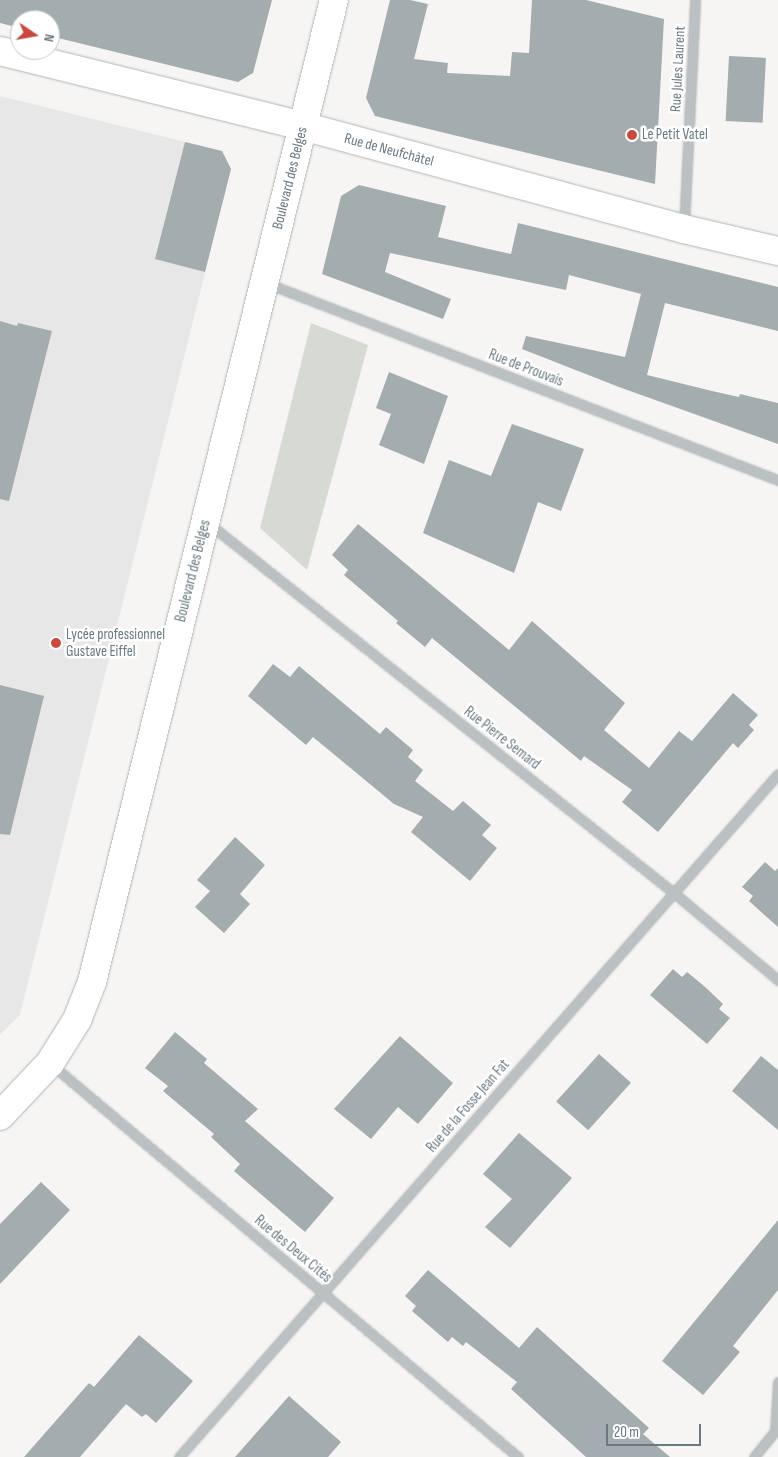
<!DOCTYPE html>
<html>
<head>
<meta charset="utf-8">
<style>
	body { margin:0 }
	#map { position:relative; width:778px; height:1457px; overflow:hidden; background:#f6f5f3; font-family:"Sofia Sans Condensed",sans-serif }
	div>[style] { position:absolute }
	.built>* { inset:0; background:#e6e7e6 }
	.green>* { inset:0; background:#d6dad3 }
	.building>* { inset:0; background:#a3acaf; transform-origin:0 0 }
	.roads { filter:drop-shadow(0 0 1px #afb4b6) drop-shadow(0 0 1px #afb4b6) }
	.minor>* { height:9px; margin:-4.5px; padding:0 4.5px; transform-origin:4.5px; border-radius:4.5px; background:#bbc0c2 }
	.major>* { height:28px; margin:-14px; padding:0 14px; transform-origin:14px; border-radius:14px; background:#fff }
	.dots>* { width:14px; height:14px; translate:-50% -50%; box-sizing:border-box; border:2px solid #fff; border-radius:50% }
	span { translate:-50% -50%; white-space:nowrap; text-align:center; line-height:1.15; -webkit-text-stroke:5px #fff; paint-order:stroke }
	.street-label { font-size:15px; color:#697980 }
	.poi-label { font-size:15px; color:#697980 }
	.left { translate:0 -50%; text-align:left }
	.north { position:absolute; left:10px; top:10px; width:50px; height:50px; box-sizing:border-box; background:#fff; border:1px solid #c3c9cc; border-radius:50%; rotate:102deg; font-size:14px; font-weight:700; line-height:20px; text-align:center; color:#697980 }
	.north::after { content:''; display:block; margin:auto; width:18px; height:22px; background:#cc483c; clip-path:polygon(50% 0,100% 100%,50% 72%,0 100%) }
	.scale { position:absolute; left:606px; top:1424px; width:95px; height:22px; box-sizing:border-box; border:2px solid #697980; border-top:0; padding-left:6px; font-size:15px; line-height:18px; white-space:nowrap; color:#697980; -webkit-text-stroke:4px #fff; paint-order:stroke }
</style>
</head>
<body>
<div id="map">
	<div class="built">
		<div style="clip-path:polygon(0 96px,222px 151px,231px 169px,20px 1015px,0 1035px)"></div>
	</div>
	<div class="green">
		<div style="clip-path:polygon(311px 323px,368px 345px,307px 570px,260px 528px)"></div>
	</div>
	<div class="building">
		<div style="clip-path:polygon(0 0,272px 0,253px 73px,238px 82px,50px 36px,50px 20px,20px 20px,20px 28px,0 23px)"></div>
		<div style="clip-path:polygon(390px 0,410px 0,428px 4px,414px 59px,448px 63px,447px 73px,510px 76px,512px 52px,529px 53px,532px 0,586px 0,664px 19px,655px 184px,375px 116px,366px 98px)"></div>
		<div style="left:729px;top:56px;width:37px;height:65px;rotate:3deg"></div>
		<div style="clip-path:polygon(185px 142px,222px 151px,231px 169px,205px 272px,155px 259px)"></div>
		<div style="clip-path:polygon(359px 185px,446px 206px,438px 237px,484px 248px,511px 254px,518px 223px,778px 287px,778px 331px,665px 303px,647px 375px,712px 391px,739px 397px,740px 394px,778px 403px,778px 444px,619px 387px,522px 349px,526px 336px,625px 357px,641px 294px,569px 275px,566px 290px,390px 253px,385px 272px,451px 299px,443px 319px,322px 274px,341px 196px)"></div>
		<div style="clip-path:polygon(0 321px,17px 326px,18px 323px,52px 331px,9px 501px,0 499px)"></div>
		<div style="clip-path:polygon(389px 372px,448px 396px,424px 464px,379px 445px,391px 414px,376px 408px)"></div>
		<div style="clip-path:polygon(512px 424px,584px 449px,561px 511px,538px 502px,514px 573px,423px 533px,449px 460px,491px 476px)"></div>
		<div style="clip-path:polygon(358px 524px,509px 650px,532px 621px,625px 703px,604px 730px,649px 768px,679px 731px,692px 741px,733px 693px,758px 715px,749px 725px,754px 730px,738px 748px,733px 743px,658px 832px,622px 802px,632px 790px,584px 756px,581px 761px,432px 638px,425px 647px,396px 623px,398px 621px,344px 575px,348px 570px,332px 555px)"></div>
		<div style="clip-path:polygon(273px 664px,290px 677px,299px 666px,380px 734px,386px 727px,413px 750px,408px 757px,423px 770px,415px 781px,453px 811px,463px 801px,491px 825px,482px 835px,497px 848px,470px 881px,411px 832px,423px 817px,394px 804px,313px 737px,306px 745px,248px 696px)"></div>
		<div style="clip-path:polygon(0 685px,44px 696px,10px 835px,0 834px)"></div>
		<div style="clip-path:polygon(235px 837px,265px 865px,240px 894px,250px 904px,224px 933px,195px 907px,210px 891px,197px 880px)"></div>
		<div style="clip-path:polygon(765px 862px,775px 871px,778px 868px,778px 927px,749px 901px,753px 896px,742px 887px)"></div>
		<div style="clip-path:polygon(673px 969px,682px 977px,687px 972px,704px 986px,723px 1004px,719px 1009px,730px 1018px,707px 1044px,650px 995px)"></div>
		<div style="clip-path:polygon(175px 1032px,207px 1059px,204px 1063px,258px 1109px,245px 1121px,334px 1198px,305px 1232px,234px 1171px,240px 1164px,211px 1137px,214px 1134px,163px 1091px,168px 1086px,145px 1068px)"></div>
		<div style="clip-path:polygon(400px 1036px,453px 1083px,418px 1124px,398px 1107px,371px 1139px,334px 1109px)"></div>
		<div style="left:599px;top:1054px;width:43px;height:64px;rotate:42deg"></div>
		<div style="clip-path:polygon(761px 1056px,778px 1070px,778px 1130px,732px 1091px)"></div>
		<div style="clip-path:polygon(519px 1133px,572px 1178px,510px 1248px,485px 1227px,512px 1199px,483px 1174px)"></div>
		<div style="clip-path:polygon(41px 1182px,70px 1210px,0 1284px,0 1224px)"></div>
		<div style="clip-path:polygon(778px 1220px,778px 1290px,733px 1346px,740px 1352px,703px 1395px,662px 1361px)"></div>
		<div style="clip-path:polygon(428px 1270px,519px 1348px,537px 1327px,649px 1428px,643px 1434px,670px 1457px,586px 1457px,511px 1389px,517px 1382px,466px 1342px,463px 1346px,452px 1337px,448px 1342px,412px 1311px,416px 1306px,405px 1296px)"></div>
		<div style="clip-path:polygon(139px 1335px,193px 1381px,156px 1423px,146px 1414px,142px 1417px,126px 1404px,80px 1457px,24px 1457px,89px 1383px,94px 1387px)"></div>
		<div style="clip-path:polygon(289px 1396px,341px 1442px,328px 1457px,235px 1457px)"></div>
	</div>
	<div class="roads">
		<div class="minor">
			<div style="left:684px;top:227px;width:227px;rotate:-87.2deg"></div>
			<div style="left:266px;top:283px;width:549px;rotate:21.05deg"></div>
			<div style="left:208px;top:523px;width:595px;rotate:38.45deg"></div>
			<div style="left:674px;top:893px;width:136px;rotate:39.9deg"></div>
			<div style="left:52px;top:1065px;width:609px;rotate:40.07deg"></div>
			<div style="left:775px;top:1431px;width:49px;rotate:-86.5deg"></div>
			<div style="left:179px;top:1457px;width:908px;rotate:-48.75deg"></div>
			<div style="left:754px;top:1457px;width:33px;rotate:-51deg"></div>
			<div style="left:775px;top:1431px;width:3px;rotate:-18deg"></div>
		</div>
		<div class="major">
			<div style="left:0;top:51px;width:311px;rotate:13.9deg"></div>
			<div style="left:302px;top:126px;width:396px;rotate:15.1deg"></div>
			<div style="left:684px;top:229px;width:97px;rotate:13.2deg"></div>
			<div style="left:0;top:1116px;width:73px;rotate:-46.7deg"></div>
			<div style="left:50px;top:1063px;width:51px;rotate:-57.9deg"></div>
			<div style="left:77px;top:1020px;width:41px;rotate:-68.5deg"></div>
			<div style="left:92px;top:982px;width:1011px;rotate:-76.16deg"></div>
		</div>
	</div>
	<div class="dots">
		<div style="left:632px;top:135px;background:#cc483c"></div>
		<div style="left:56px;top:643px;background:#cc483c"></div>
	</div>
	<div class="street-label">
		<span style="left:678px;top:69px;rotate:-87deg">Rue Jules Laurent</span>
		<span style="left:389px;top:150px;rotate:15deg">Rue de Neufchâtel</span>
		<span style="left:290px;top:178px;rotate:-76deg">Boulevard des Belges</span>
		<span style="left:526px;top:368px;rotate:21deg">Rue de Prouvais</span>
		<span style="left:193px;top:571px;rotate:-76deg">Boulevard des Belges</span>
		<span style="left:502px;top:738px;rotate:38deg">Rue Pierre Semard</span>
		<span style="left:468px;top:1106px;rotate:-49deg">Rue de la Fosse Jean Fat</span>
		<span style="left:293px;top:1249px;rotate:40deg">Rue des Deux Cités</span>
	</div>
	<div class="poi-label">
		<span class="left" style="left:642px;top:135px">Le Petit Vatel</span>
		<span class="left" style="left:66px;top:643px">Lycée professionnel<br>Gustave Eiffel</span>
	</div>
	<div class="north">N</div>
	<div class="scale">20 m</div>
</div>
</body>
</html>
